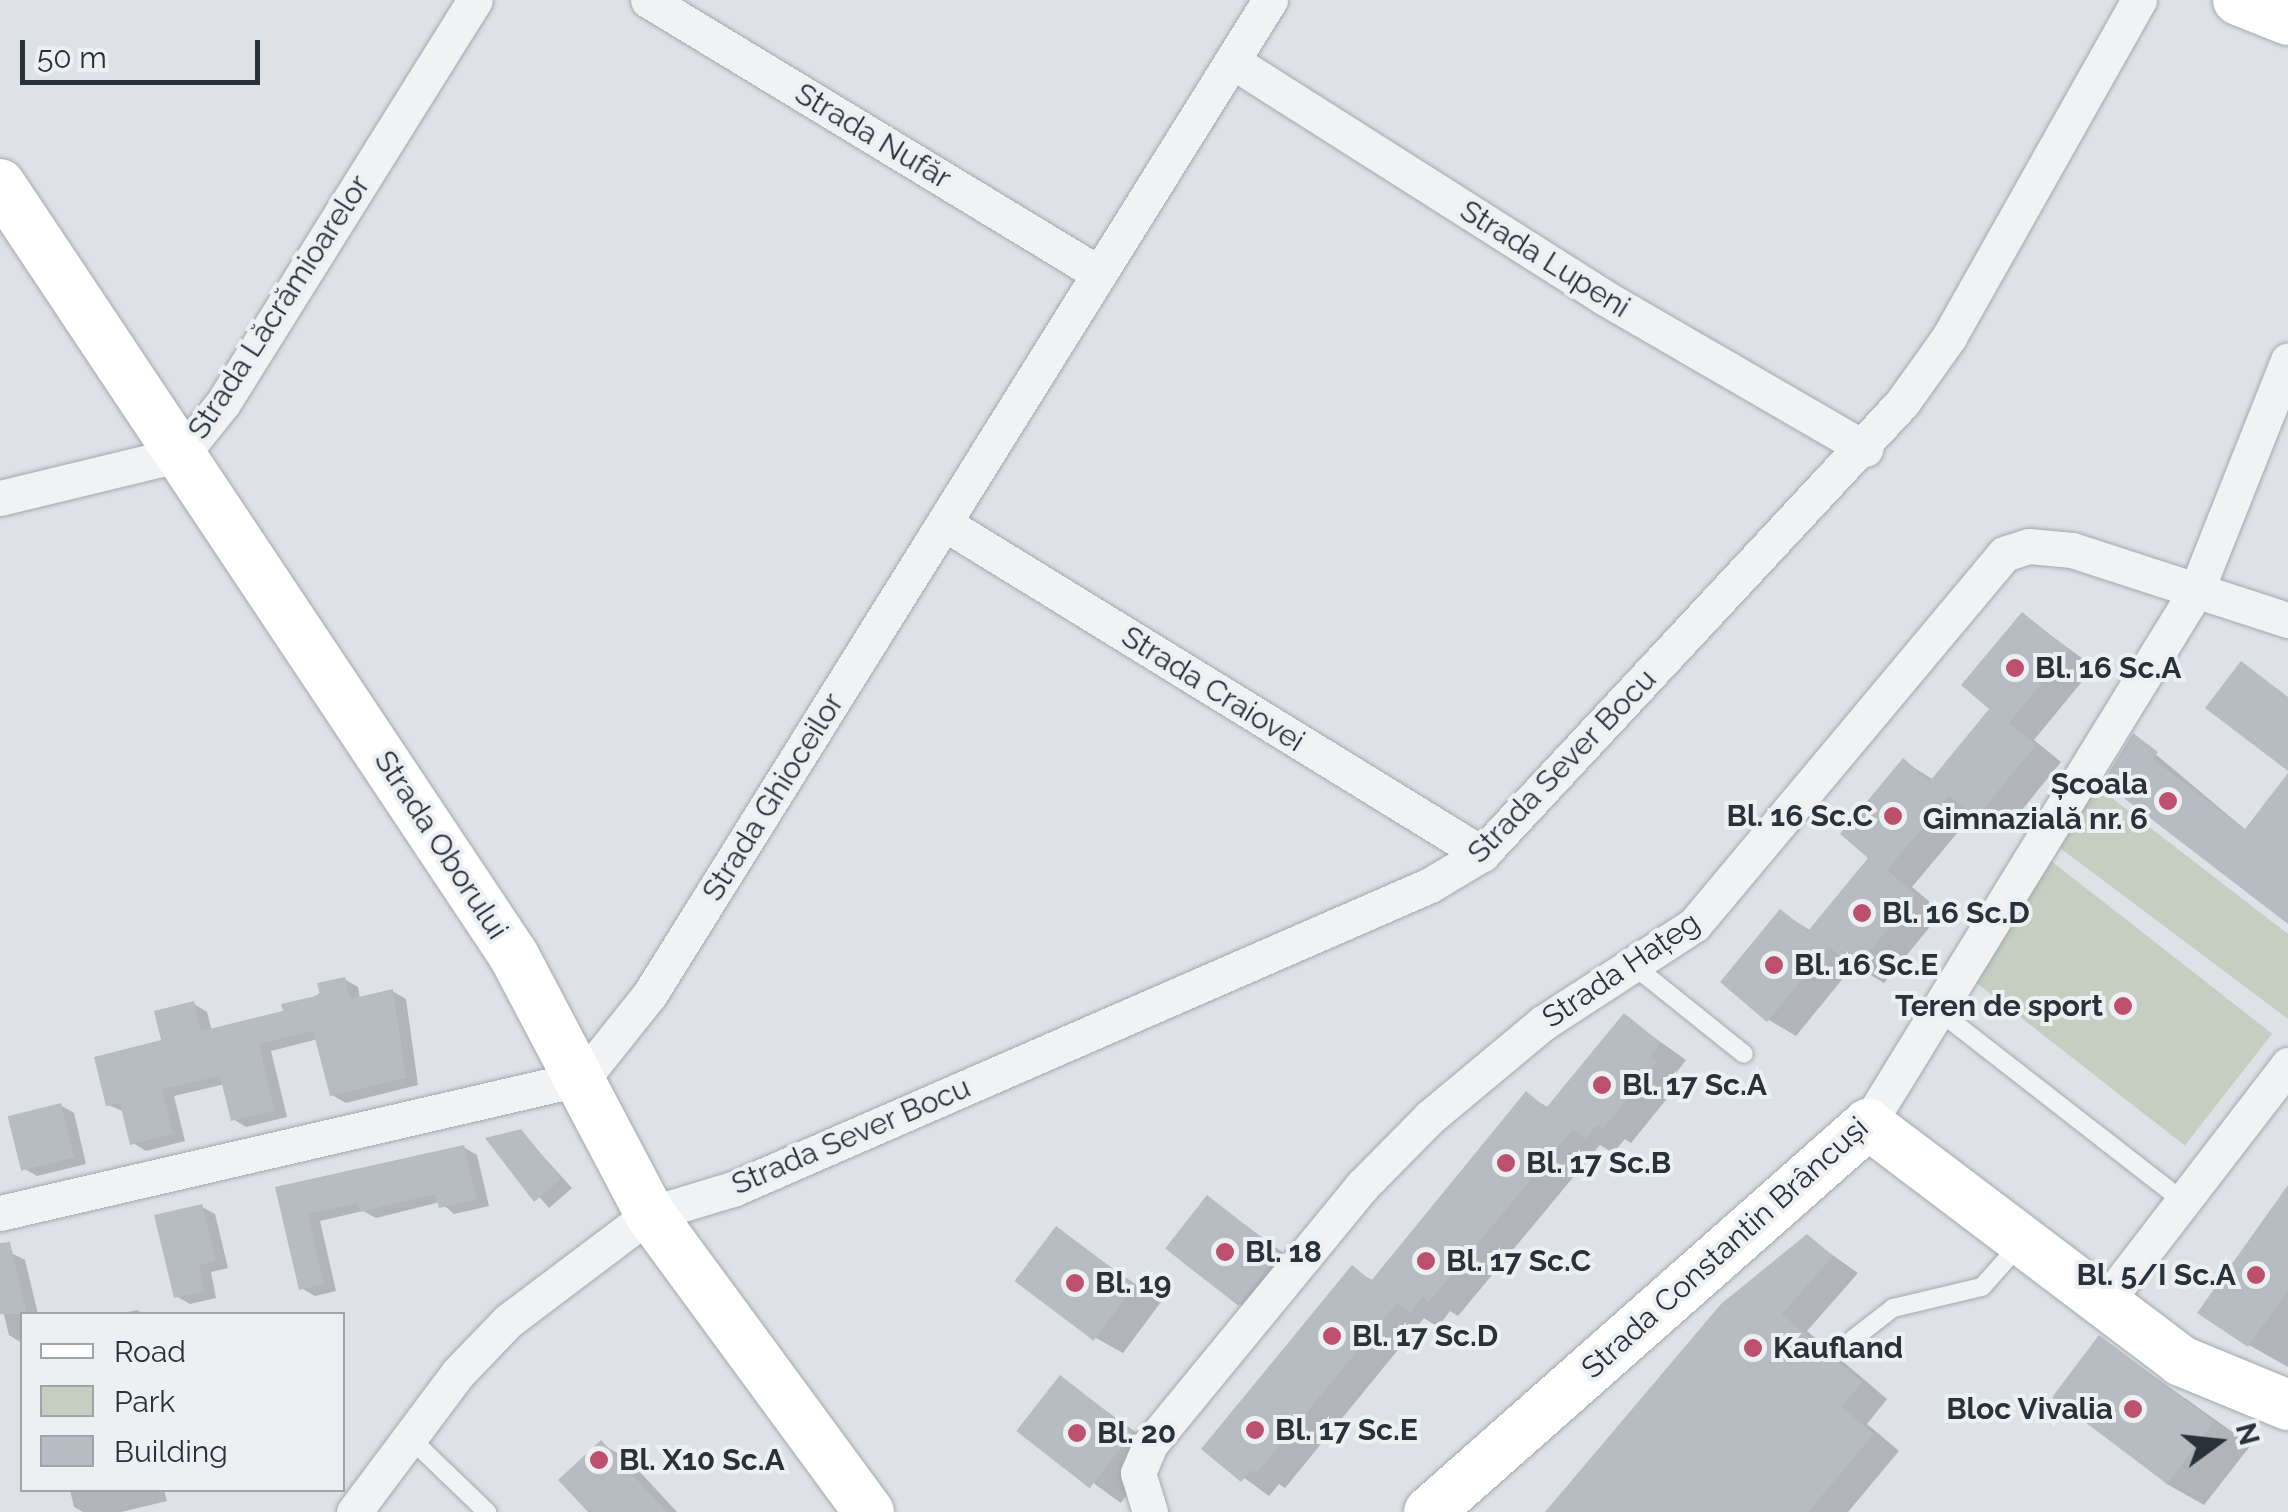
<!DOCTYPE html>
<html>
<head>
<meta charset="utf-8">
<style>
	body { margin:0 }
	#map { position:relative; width:2288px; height:1512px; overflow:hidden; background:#dee2e6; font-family:Raleway,sans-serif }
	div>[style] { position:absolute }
	.green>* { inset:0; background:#c5cec0; transform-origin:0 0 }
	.shadow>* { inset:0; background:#0003; transform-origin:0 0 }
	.building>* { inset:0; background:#b6bcc2; transform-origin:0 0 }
	.roads { filter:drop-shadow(0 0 2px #a4a9af) drop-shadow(0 0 2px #a4a9af) }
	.lane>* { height:18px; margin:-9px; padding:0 9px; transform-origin:9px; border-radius:9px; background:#f0f2f4 }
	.street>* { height:35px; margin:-17.5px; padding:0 17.5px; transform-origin:17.5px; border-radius:17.5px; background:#f0f2f4 }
	.secondary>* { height:50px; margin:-25px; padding:0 25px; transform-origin:25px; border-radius:25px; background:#fff }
	.dots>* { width:28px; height:28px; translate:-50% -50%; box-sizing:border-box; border:5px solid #edf0f3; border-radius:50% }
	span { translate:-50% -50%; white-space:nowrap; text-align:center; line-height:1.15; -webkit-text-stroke:8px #edf0f3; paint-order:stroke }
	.street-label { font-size:30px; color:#29313a }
	.poi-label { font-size:30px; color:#29313a; font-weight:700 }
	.left { translate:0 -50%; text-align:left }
	.right { translate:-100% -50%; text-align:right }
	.legend { position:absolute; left:20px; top:1312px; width:325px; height:180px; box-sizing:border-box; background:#edf0f3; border:2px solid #9fa4a9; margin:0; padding:12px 18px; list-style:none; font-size:30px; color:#29313a }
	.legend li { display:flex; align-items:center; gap:20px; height:50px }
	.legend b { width:50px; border:2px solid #9fa4a9 }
	.north { position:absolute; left:2168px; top:1392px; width:100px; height:100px; -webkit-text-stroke:8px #edf0f3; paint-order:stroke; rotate:75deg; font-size:28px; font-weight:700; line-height:40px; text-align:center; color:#29313a }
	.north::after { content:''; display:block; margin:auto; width:35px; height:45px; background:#29313a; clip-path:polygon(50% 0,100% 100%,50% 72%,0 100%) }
	.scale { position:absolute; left:20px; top:40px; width:240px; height:45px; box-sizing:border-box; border:5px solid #29313a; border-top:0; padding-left:12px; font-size:30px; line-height:35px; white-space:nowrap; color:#29313a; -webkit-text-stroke:8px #edf0f3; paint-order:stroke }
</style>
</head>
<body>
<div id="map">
	<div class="green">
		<div style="clip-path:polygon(2091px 782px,2288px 934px,2288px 1019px,2056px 845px)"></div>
		<div style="left:2046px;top:857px;width:287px;height:142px;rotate:38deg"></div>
	</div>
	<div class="shadow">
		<div style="clip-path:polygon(2023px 615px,2094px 667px,2034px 740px,2061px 762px,2004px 832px,1974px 813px,1912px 887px,1942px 912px,1884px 983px,1854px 965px,1796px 1036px,1769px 1020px,1723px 982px,1781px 912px,1811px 931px,1871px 858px,1903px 761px,1934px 780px,1993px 709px)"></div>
		<div style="clip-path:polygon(2134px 736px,2247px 831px,2288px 777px,2288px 921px,2107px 781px)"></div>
		<div style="clip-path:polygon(344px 979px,358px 987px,360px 999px,392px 991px,406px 999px,418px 1085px,346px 1103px,332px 1095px,318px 1039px,271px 1051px,287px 1117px,246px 1127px,233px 1119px,225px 1084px,174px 1096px,185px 1141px,146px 1151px,133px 1143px,125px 1112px,108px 1105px,194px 1004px,207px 1012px,212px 1031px,286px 1013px)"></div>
		<div style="clip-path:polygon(1624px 1016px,1686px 1060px,1676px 1073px,1683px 1079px,1631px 1143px,1625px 1139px,1613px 1153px,1600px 1145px,1458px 1316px,1450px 1311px,1438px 1327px,1424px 1318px,1285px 1488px,1279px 1484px,1269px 1496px,1205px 1449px,1352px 1269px,1374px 1281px,1527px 1095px,1549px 1108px)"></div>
		<div style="clip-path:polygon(60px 1105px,74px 1113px,86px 1164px,37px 1176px,23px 1168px)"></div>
		<div style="clip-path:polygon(521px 1132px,572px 1188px,549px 1208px,490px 1140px)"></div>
		<div style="clip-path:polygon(463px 1147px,477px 1155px,489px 1206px,454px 1214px,440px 1202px,376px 1218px,363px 1211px,320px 1221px,336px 1291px,315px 1296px,301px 1288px,278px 1189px)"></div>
		<div style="clip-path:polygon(2288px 1189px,2288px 1367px,2249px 1345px)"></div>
		<div style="clip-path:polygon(1207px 1198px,1306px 1269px,1266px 1318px,1238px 1303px)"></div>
		<div style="clip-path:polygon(202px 1207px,215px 1214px,228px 1268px,211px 1272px,216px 1298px,190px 1304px,176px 1296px)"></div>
		<div style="clip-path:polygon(1056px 1229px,1161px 1302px,1123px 1353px,1096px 1338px)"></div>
		<div style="clip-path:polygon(1807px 1237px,1858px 1273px,1807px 1331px,1887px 1399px,1867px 1424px,1899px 1451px,1848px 1512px,1549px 1512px)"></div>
		<div style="clip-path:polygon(11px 1253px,25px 1260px,38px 1314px,22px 1314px,22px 1343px,9px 1335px,0 1298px,0 1255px)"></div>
		<div style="clip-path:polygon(137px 1310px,144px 1314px,119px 1314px)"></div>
		<div style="clip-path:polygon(2100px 1338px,2251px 1445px,2204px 1505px,2165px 1483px)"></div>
		<div style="left:1061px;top:1378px;width:122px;height:66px;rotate:36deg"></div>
		<div style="clip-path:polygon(601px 1444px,628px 1459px,677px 1512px,591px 1512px)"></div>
		<div style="clip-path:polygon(70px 1490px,164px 1490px,167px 1501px,121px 1512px,83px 1512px,74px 1507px)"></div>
	</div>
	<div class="building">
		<div style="clip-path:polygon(2022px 612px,2069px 650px,2009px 723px,2036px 745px,1976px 818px,1949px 796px,1887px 870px,1916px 895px,1855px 969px,1829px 947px,1767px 1022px,1720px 982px,1780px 909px,1808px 931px,1868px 858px,1840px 834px,1903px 758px,1930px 781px,1989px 709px,1961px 685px)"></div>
		<div style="clip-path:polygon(2241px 661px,2288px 697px,2288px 771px,2205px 708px)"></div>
		<div style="clip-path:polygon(2133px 733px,2158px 752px,2153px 759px,2245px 829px,2288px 773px,2288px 924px,2103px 782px)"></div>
		<div style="clip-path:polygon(345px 977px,350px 999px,393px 989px,406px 1078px,330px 1096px,313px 1031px,259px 1044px,275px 1111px,231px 1121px,220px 1076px,162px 1089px,173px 1134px,130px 1145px,120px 1103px,106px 1106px,94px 1057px,161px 1040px,154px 1011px,194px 1001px,201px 1031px,283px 1011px,281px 1004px,320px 995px,317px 983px)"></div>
		<div style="clip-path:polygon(1624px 1013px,1661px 1043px,1650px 1056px,1657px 1062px,1603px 1129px,1597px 1125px,1585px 1139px,1573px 1129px,1429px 1302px,1423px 1297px,1410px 1313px,1397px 1303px,1256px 1474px,1251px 1470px,1241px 1482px,1201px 1449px,1352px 1265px,1371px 1281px,1526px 1091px,1546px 1108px)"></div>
		<div style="left:61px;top:1103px;width:56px;height:55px;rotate:76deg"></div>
		<div style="clip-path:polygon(521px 1129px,561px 1179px,534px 1202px,485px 1138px)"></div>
		<div style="clip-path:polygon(464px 1145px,477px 1199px,439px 1208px,435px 1194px,360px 1212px,358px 1203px,308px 1214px,324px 1284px,299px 1290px,275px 1187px)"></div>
		<div style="clip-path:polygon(2288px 1185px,2288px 1290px,2248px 1347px,2197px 1313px)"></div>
		<div style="left:1207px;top:1195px;width:93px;height:68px;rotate:38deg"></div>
		<div style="clip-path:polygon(202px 1204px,216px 1261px,199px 1265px,204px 1291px,174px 1298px,154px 1215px)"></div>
		<div style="left:1056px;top:1226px;width:99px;height:69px;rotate:37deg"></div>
		<div style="clip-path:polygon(1807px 1234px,1833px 1256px,1782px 1314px,1862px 1382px,1842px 1407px,1874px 1434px,1808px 1512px,1545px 1512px,1721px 1304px)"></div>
		<div style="clip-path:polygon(10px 1242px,27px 1314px,0 1314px,0 1243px)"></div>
		<div style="left:2099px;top:1335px;width:144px;height:78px;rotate:37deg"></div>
		<div style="left:1060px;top:1375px;width:93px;height:71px;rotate:38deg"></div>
		<div style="clip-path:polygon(601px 1440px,667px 1512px,588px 1512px,558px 1480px)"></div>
	</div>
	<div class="roads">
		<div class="lane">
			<div style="left:1633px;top:965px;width:142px;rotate:38.7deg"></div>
			<div style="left:1940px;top:1012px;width:308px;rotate:37.9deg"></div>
			<div style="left:1853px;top:1339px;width:51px;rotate:-37.8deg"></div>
			<div style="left:1893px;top:1308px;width:91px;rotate:-13.3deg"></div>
			<div style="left:1982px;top:1287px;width:60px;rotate:-48.4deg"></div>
			<div style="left:408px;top:1436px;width:110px;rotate:43.9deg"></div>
		</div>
		<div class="street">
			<div style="left:648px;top:0;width:526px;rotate:31.24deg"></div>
			<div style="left:1232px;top:61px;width:442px;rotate:32.4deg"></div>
			<div style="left:1605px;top:298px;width:301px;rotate:30.1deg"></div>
			<div style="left:0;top:498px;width:187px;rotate:-13.6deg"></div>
			<div style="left:182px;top:454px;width:65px;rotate:-51.2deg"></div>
			<div style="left:223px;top:403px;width:475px;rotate:-58deg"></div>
			<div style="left:944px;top:523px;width:632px;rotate:31.6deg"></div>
			<div style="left:1868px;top:1124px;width:628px;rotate:-58.41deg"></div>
			<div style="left:2197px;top:589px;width:246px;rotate:-68.3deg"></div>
			<div style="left:0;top:1213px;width:598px;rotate:-13.04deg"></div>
			<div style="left:583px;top:1078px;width:107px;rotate:-51.4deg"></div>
			<div style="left:650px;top:994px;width:1172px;rotate:-58.05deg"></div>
			<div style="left:2104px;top:1304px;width:302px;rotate:-52.4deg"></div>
			<div style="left:354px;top:1512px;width:174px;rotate:-53.2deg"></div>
			<div style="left:458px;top:1373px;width:72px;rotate:-46.1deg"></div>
			<div style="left:508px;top:1321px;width:178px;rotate:-37deg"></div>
			<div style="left:650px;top:1214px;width:87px;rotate:-16.8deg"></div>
			<div style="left:733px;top:1189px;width:760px;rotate:-23.56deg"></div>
			<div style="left:1430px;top:885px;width:61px;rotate:-30.8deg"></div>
			<div style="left:1482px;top:854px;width:616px;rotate:-47.04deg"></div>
			<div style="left:1902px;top:403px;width:81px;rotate:-54.5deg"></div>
			<div style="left:1949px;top:337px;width:387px;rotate:-60.6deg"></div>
			<div style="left:1150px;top:1512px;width:41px;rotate:-107.1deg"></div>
			<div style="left:1138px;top:1473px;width:33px;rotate:-67deg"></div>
			<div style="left:1151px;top:1443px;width:333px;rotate:-50.6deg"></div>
			<div style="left:1362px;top:1186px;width:97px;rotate:-45.4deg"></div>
			<div style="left:1430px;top:1117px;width:147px;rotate:-39.8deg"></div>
			<div style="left:1543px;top:1023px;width:180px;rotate:-33deg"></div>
			<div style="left:1694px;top:925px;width:483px;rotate:-50.1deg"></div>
			<div style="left:2004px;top:554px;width:26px;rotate:-18deg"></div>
			<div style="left:2029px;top:546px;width:43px;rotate:5.3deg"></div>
			<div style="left:2072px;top:550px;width:227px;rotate:18deg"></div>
		</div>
		<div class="secondary">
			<div style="left:2238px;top:0;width:54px;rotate:21.8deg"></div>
			<div style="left:0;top:184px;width:927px;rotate:56.34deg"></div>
			<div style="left:514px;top:956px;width:292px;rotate:62.2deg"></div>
			<div style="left:650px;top:1214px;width:370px;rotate:53.7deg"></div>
			<div style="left:1429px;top:1512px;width:586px;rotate:-41.47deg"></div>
			<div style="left:1868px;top:1124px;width:393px;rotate:37.1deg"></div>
			<div style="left:2181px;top:1361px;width:116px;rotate:22.4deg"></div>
		</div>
	</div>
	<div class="dots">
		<div style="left:2015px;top:668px;background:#bd516d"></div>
		<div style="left:2168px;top:801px;background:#bd516d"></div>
		<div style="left:1893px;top:816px;background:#bd516d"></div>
		<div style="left:1862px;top:913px;background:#bd516d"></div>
		<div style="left:1774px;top:965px;background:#bd516d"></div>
		<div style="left:2123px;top:1006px;background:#bd516d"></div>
		<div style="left:1602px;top:1085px;background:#bd516d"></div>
		<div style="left:1506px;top:1163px;background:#bd516d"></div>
		<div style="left:1225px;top:1252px;background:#bd516d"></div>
		<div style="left:1426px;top:1261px;background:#bd516d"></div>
		<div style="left:2256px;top:1275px;background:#bd516d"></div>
		<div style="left:1075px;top:1283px;background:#bd516d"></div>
		<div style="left:1332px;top:1336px;background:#bd516d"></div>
		<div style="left:1753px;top:1348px;background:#bd516d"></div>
		<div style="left:2133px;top:1409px;background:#bd516d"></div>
		<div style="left:1255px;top:1430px;background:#bd516d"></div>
		<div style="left:1077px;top:1433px;background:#bd516d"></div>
		<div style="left:599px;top:1460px;background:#bd516d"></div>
	</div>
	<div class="street-label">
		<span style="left:873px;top:136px;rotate:31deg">Strada Nufăr</span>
		<span style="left:1545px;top:259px;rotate:32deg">Strada Lupeni</span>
		<span style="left:279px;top:307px;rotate:-57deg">Strada Lăcrămioarelor</span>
		<span style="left:1213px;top:689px;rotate:32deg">Strada Craiovei</span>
		<span style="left:1562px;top:766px;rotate:-46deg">Strada Sever Bocu</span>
		<span style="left:773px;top:797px;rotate:-58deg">Strada Ghioceilor</span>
		<span style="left:441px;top:845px;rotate:57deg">Strada Oborului</span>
		<span style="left:1621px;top:970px;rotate:-34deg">Strada Hațeg</span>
		<span style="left:851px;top:1136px;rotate:-23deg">Strada Sever Bocu</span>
		<span style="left:1725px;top:1248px;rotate:-42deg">Strada Constantin Brâncuși</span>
	</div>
	<div class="poi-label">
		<span class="left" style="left:2035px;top:668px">Bl. 16 Sc.A</span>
		<span class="right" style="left:2148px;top:801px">Școala<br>Gimnazială nr. 6</span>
		<span class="right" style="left:1873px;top:816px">Bl. 16 Sc.C</span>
		<span class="left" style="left:1882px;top:913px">Bl. 16 Sc.D</span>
		<span class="left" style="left:1794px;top:965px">Bl. 16 Sc.E</span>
		<span class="right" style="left:2103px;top:1006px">Teren de sport</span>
		<span class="left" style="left:1622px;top:1085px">Bl. 17 Sc.A</span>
		<span class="left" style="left:1526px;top:1163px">Bl. 17 Sc.B</span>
		<span class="left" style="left:1245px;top:1252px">Bl. 18</span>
		<span class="left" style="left:1446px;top:1261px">Bl. 17 Sc.C</span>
		<span class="right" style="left:2236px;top:1275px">Bl. 5/I Sc.A</span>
		<span class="left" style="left:1095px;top:1283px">Bl. 19</span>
		<span class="left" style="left:1352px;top:1336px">Bl. 17 Sc.D</span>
		<span class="left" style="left:1773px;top:1348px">Kaufland</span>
		<span class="right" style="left:2113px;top:1409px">Bloc Vivalia</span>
		<span class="left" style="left:1275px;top:1430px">Bl. 17 Sc.E</span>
		<span class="left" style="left:1097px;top:1433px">Bl. 20</span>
		<span class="left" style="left:619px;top:1460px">Bl. X10 Sc.A</span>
	</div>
	<ul class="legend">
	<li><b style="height:12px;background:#fff"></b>Road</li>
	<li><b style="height:28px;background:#c5cec0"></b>Park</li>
	<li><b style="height:28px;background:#b6bcc2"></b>Building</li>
	</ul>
	<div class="north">N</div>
	<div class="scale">50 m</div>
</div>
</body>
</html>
